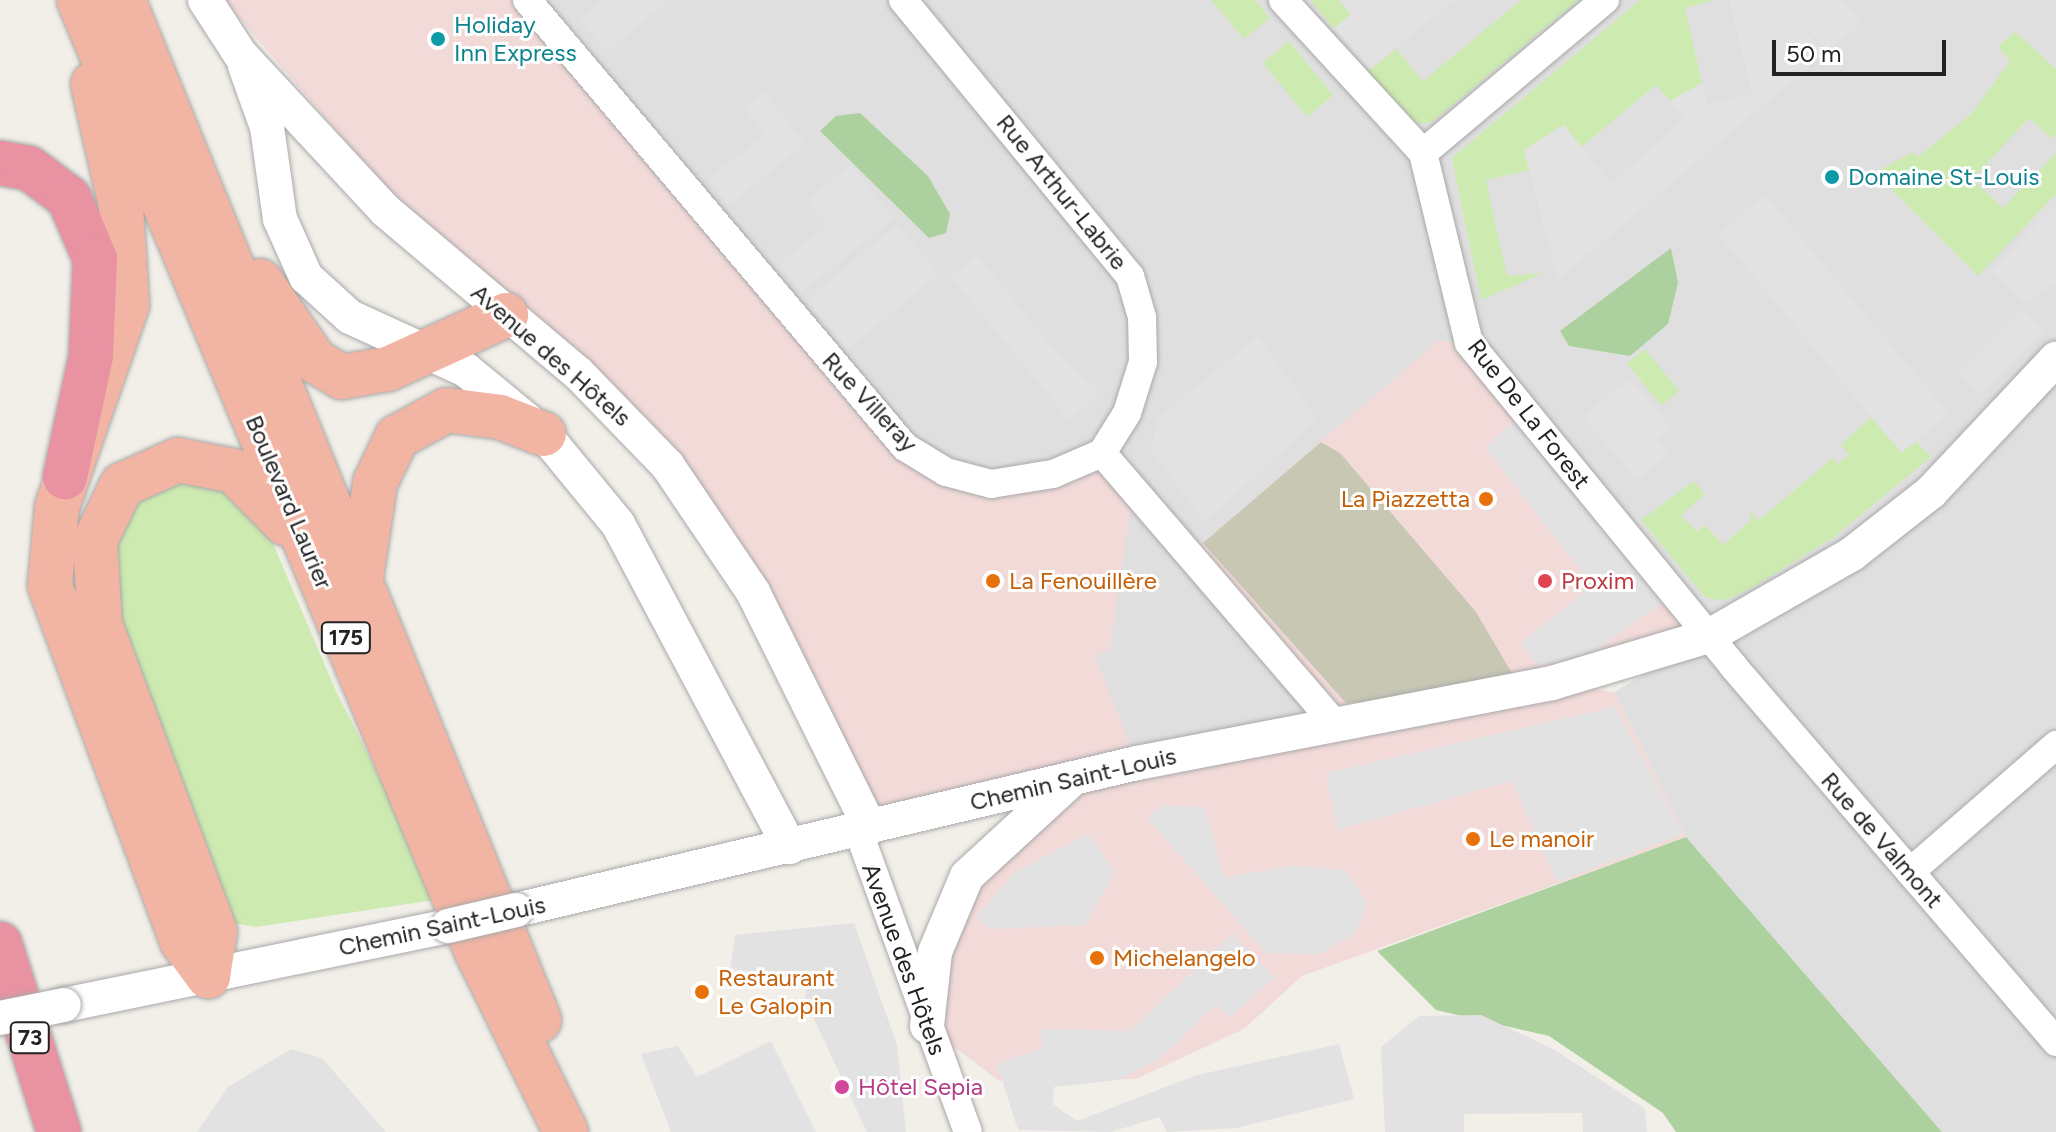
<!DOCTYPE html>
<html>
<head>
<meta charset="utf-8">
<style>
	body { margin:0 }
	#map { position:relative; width:2056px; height:1132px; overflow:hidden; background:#f2efe9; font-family:Figtree,sans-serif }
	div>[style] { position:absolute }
	.residential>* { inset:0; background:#e0dfdf }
	.commercial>* { inset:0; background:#f2dad9 }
	.construction>* { inset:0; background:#c7c7b4 }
	.grass>* { inset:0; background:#cdebb0; transform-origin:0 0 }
	.forest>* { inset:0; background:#add19e }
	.parking>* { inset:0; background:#e2e2e2; transform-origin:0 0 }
	.roads { filter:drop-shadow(0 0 2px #a9a9a9) drop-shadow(0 0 2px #a9a9a9) }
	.minor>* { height:28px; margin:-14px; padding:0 14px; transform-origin:14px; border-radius:14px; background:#fff }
	.tertiary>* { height:34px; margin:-17px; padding:0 17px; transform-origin:17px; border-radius:17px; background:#fff }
	.trunk>* { height:44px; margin:-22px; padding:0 22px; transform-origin:22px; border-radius:22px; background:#f2b4a3 }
	.motorway>* { height:44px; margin:-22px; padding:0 22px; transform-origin:22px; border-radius:22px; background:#e892a2 }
	.bridges { filter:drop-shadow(0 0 2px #a9a9a9) drop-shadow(0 0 2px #a9a9a9) }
	.tertiary-bridge>* { height:34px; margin:-17px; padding:0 17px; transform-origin:17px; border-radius:17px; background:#fff }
	.dots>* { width:22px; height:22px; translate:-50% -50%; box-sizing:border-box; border:4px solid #fff; border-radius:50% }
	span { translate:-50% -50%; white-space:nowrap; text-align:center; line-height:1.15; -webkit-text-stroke:6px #fff; paint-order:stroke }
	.shield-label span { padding:2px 6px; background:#fff; border:2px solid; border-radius:6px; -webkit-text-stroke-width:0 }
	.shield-label { font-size:22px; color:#222; font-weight:700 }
	.culture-label { font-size:24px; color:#0d838f }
	.left { translate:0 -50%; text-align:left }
	.street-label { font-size:24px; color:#222 }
	.food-label { font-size:24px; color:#c56008 }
	.right { translate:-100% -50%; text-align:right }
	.health-label { font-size:24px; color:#be3a42 }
	.hotel-label { font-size:24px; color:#b23c85 }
	.scale { position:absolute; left:1772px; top:40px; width:174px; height:36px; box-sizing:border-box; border:4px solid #222; border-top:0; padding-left:10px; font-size:24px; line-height:28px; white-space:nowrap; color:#222; -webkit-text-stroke:6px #fff; paint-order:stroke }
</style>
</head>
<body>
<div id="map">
	<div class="residential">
		<div style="clip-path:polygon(527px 0,2056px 0,2056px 1132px,1942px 1132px,1686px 837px,1614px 692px,1708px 637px,1137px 763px,1094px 657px,1053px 474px,946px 472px)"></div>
	</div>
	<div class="commercial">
		<div style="clip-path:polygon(224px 0,527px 0,905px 447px,991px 484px,1102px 453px,1133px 491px,1110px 648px,1095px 657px,1137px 762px,1334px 724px,1190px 554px,1438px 341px,1469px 343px,1709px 636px,1555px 683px,1614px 692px,1686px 837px,1302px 976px,1244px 1029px,1136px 1079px,999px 1081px,927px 1026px,967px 876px,1076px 777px,870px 828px,737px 543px,411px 218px)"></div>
	</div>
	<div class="construction">
		<div style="clip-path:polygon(1321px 442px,1340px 453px,1476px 612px,1513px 675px,1416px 698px,1346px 703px,1203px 543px)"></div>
	</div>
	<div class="grass">
		<div style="clip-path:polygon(1211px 0,1255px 0,1270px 18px,1244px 39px)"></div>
		<div style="clip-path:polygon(1310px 0,1339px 0,1352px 15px,1334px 28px)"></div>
		<div style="clip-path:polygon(1521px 0,1578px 0,1432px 122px,1412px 124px,1367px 72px,1396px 49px,1423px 81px)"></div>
		<div style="clip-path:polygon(1640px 0,1715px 0,1685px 8px,1702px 83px,1670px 101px,1656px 85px,1580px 148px,1563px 125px,1524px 150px,1529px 170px,1486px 180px,1507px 276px,1544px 273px,1481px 300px,1452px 158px)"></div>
		<div style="clip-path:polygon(2016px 32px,2056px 69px,2056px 134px,2052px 139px,2029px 118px,1972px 179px,2003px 208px,2056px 153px,2056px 194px,1978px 276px,1875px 173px,1912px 152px,1918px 157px,1971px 114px,2010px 61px,1998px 46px)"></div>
		<div style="left:1289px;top:41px;width:70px;height:34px;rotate:51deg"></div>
		<div style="left:1645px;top:349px;width:54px;height:23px;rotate:51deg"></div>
		<div style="clip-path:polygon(1871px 417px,1901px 452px,1917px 442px,1931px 457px,1834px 537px,1750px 589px,1723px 601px,1705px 597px,1641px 520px,1694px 481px,1705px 494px,1681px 515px,1697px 532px,1705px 525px,1723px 545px,1751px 520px,1750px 511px,1759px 520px,1833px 458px,1838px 464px,1849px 455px,1841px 445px)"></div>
		<div style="clip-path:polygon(208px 476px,260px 513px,336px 691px,441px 899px,256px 927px,231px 923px,104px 584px,128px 501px,147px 485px)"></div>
	</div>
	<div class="forest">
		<div style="clip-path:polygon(860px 113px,928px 176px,950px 214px,946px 233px,929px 238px,820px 131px,836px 116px)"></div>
		<div style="clip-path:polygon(1671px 248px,1678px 283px,1668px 324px,1630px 356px,1569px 346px,1560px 331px)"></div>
		<div style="clip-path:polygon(1686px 837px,1942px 1132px,1676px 1132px,1663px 1113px,1549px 1036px,1436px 1010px,1377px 951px)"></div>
	</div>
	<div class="parking">
		<div style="clip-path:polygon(603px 0,669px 0,607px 52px,580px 19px)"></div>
		<div style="clip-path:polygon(1339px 0,1454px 0,1370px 69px,1334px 28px,1351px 15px)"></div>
		<div style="clip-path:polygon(1729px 0,1782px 0,1825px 53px,1558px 280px,1524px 150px,1564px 125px,1611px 184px,1684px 119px,1670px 101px,1702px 83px,1707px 104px,1752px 94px)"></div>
		<div style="clip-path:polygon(1784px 0,1842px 0,1862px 23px,1828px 52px)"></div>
		<div style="clip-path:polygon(764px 92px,805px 143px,729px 206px,709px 178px,765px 135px,744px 109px)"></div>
		<div style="clip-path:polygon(851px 165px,894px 218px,802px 292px,779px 264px,827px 225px,807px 200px)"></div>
		<div style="left:1765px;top:195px;width:285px;height:61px;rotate:50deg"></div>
		<div style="clip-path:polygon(2056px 205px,2056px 283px,2025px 303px,1991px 271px)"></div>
		<div style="left:897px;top:224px;width:65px;height:119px;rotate:50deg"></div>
		<div style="clip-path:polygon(977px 255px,1049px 344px,1100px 393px,1069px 420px,951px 277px)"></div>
		<div style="left:2023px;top:309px;width:30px;height:91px;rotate:45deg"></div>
		<div style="clip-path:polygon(1258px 336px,1318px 419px,1205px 522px,1151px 450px,1158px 418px)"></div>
		<div style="clip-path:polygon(1629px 378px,1672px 428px,1658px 440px,1669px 453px,1637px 480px,1583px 417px)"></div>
		<div style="clip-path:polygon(1516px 420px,1663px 602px,1586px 657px,1537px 665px,1521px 643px,1592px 585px,1485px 447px)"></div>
		<div style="clip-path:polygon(1615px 707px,1683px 834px,1557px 882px,1512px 781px,1337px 830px,1326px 773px)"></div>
		<div style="clip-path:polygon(1161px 806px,1205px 807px,1224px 878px,1293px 865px,1346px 870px,1368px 904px,1355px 933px,1320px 954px,1266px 953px,1147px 818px)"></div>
		<div style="clip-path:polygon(1088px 834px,1115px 872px,1085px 925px,991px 929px,975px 918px,1015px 872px)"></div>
		<div style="clip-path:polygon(854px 923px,897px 1045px,906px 1132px,867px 1132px,805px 1000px,807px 981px,730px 968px,735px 935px)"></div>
		<div style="clip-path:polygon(1232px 934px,1275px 978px,1230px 1017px,1216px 1004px,1160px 1059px,1118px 1080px,1054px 1087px,1053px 1104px,1077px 1121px,1197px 1075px,1339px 1044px,1354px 1099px,1236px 1128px,1167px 1132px,1159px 1117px,1111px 1132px,1018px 1130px,997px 1064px,1042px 1048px,1041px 1029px,1130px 1031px)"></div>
		<div style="clip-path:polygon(1481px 1015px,1555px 1050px,1645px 1109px,1647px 1132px,1583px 1132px,1582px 1113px,1464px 1114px,1464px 1132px,1385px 1132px,1381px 1047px,1419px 1016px)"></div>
		<div style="clip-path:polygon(771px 1041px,816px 1132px,671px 1132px,641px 1054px,678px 1046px,697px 1077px)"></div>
		<div style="clip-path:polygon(291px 1049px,322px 1058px,386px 1132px,197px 1132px,228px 1087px)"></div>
	</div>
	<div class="roads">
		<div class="minor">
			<div style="left:527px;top:0;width:585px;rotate:49.78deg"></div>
			<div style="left:905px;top:447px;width:48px;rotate:31.4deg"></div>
			<div style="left:946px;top:472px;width:47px;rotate:14.9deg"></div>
			<div style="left:991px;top:484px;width:63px;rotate:-9.2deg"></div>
			<div style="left:1053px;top:474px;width:53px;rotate:-23.2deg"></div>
			<div style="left:903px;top:0;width:357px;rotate:50.6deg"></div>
			<div style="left:1130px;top:276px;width:43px;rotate:73.7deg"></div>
			<div style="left:1142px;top:317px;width:45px;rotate:88.7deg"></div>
			<div style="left:1143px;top:362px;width:53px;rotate:107.4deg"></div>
			<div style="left:1127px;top:413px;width:47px;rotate:122deg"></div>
			<div style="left:1283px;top:0;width:207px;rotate:47.5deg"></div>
			<div style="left:1423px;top:153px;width:195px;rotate:76.4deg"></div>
			<div style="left:1469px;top:343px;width:417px;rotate:50.7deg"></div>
			<div style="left:1733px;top:666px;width:496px;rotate:49.3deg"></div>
			<div style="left:1423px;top:153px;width:238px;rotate:-40.1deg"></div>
			<div style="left:1102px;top:453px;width:357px;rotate:49.3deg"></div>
			<div style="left:858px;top:830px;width:321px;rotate:70deg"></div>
			<div style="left:1910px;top:872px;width:194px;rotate:-41deg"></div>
		</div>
		<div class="tertiary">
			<div style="left:205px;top:0;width:64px;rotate:57.1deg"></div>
			<div style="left:240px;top:54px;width:214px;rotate:47.1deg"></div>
			<div style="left:386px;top:211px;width:251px;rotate:40.2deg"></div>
			<div style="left:578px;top:373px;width:129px;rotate:45.9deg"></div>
			<div style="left:668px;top:466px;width:152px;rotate:56deg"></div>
			<div style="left:753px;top:592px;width:263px;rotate:63.6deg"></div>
			<div style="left:245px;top:66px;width:65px;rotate:70.2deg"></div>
			<div style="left:267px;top:127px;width:93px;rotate:82deg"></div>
			<div style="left:280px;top:219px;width:64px;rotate:65.9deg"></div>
			<div style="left:306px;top:277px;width:59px;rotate:42.3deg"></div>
			<div style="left:350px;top:317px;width:128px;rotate:24.6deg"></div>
			<div style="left:466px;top:370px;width:101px;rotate:39.4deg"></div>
			<div style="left:544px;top:434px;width:117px;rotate:50.6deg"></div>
			<div style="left:618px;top:524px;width:366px;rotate:62deg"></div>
			<div style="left:516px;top:910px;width:638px;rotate:-13.32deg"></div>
			<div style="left:1137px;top:763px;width:423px;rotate:-10.9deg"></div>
			<div style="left:1552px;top:683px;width:164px;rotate:-16.7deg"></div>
			<div style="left:1709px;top:636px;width:165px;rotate:-29.8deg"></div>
			<div style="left:1852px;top:554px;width:100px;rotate:-38.1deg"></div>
			<div style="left:1931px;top:492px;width:183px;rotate:-46.8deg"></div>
			<div style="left:64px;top:1005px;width:392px;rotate:-11.6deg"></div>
			<div style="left:927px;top:1026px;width:74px;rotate:-83.8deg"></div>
			<div style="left:935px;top:952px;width:82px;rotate:-67.2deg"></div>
			<div style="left:967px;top:876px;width:137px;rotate:-42.6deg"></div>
		</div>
		<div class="trunk">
			<div style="left:79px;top:0;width:1032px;rotate:67.31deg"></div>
			<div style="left:477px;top:952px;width:201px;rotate:63.7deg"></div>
			<div style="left:123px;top:0;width:1102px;rotate:67.81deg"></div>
			<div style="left:93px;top:84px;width:125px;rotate:77.1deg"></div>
			<div style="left:121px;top:206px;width:99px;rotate:86.5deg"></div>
			<div style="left:127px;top:305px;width:214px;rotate:109.1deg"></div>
			<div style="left:57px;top:507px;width:79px;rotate:95.1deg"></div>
			<div style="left:50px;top:586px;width:379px;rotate:69.6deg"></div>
			<div style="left:182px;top:941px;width:44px;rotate:53.4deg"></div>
			<div style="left:260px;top:281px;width:97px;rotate:55.5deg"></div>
			<div style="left:315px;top:361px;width:31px;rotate:31deg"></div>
			<div style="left:342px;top:377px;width:47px;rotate:-9.9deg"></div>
			<div style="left:388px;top:369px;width:130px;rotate:-24.6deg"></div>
			<div style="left:361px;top:578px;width:96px;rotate:-81.6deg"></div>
			<div style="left:375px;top:483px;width:51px;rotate:-64.4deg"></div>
			<div style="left:397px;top:437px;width:57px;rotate:-28.4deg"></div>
			<div style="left:447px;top:410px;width:53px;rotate:7.5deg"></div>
			<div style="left:500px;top:417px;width:47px;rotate:21.1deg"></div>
			<div style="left:208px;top:976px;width:45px;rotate:-81deg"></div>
			<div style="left:215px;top:932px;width:328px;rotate:-110.5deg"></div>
			<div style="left:100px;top:625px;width:84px;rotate:-93.4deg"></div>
			<div style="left:95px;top:541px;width:62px;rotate:-64.3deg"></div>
			<div style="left:122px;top:485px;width:61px;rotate:-24.1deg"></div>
			<div style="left:178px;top:460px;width:57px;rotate:11.1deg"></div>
			<div style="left:234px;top:471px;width:74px;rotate:45.5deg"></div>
		</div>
		<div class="motorway">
			<div style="left:0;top:163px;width:29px;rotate:10deg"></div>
			<div style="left:29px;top:168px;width:50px;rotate:36.9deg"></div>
			<div style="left:69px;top:198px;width:66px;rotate:66.9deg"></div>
			<div style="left:95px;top:259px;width:97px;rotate:92.4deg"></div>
			<div style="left:91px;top:356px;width:124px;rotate:102.1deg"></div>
			<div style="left:0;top:944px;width:197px;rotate:72.6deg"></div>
		</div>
	</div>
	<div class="bridges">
		<div class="tertiary-bridge">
			<div style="left:448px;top:926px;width:70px;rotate:-13.2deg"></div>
			<div style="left:0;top:1018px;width:65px;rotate:-11.5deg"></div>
		</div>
	</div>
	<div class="dots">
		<div style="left:438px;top:39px;background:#0f9aa8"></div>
		<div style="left:1832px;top:177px;background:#0f9aa8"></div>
		<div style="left:1486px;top:499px;background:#e8710a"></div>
		<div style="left:993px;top:581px;background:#e8710a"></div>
		<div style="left:1545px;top:581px;background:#e0444e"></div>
		<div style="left:1473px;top:839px;background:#e8710a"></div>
		<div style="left:1097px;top:958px;background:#e8710a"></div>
		<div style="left:702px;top:992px;background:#e8710a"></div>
		<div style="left:842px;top:1087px;background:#d1479c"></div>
	</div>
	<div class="shield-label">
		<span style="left:346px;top:638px">175</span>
		<span style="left:30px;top:1038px">73</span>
	</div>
	<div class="culture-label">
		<span class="left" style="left:454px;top:39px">Holiday<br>Inn Express</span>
		<span class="left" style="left:1848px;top:177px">Domaine St-Louis</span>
	</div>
	<div class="street-label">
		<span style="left:1062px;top:192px;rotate:51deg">Rue Arthur-Labrie</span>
		<span style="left:551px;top:355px;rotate:41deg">Avenue des Hôtels</span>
		<span style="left:870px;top:402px;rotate:47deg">Rue Villeray</span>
		<span style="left:1529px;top:414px;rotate:52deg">Rue De La Forest</span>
		<span style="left:289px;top:502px;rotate:67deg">Boulevard Laurier</span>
		<span style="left:1073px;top:779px;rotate:-13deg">Chemin Saint-Louis</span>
		<span style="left:1882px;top:840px;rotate:49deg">Rue de Valmont</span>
		<span style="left:442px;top:926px;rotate:-12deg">Chemin Saint-Louis</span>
		<span style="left:904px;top:959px;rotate:70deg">Avenue des Hôtels</span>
	</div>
	<div class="food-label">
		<span class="right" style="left:1470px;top:499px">La Piazzetta</span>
		<span class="left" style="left:1009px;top:581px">La Fenouillère</span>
		<span class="left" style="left:1489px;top:839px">Le manoir</span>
		<span class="left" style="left:1113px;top:958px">Michelangelo</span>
		<span class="left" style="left:718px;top:992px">Restaurant<br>Le Galopin</span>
	</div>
	<div class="health-label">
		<span class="left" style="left:1561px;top:581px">Proxim</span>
	</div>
	<div class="hotel-label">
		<span class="left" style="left:858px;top:1087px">Hôtel Sepia</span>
	</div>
	<div class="scale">50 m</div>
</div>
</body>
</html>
